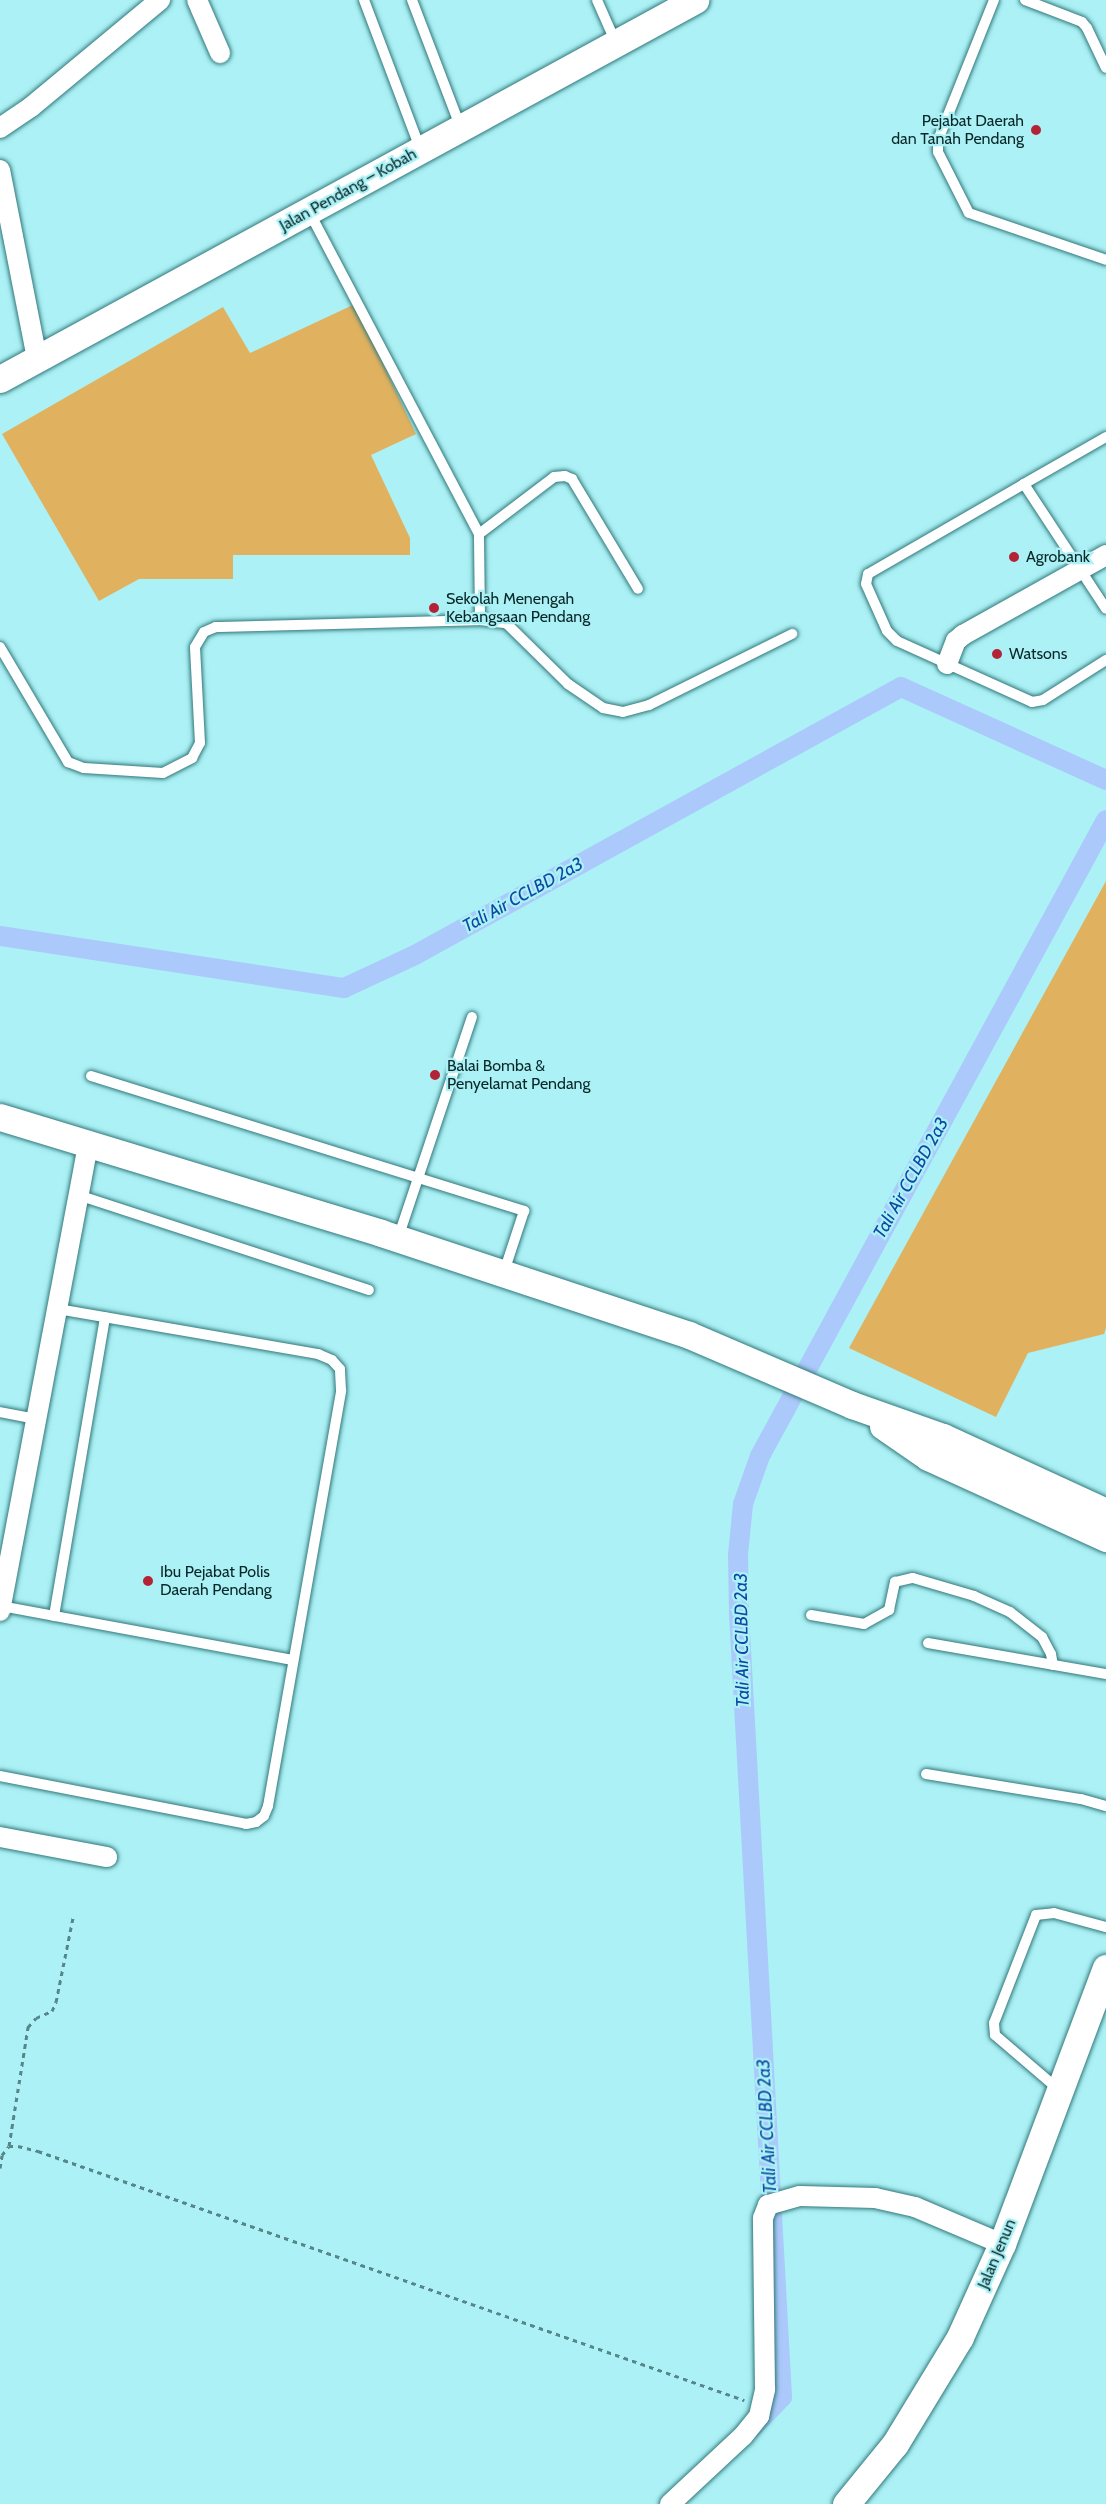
<!DOCTYPE html>
<html>
<head>
<meta charset="utf-8">
<style>
	body { margin:0 }
	#map { position:relative; width:1106px; height:2504px; overflow:hidden; background:#abf1f5; font-family:Cabin,sans-serif }
	div>[style] { position:absolute }
	.green>* { inset:0; background:#e0b260 }
	.canal>* { height:20px; margin:-10px; padding:0 10px; transform-origin:10px; border-radius:10px; background:#abc9fb }
	.path>* { height:3px; margin-top:-1.5px; transform-origin:0; background:repeating-linear-gradient(90deg,#568689 0 4.5px,transparent 0 9px) }
	.roads { filter:drop-shadow(0 0 2px #31787b) drop-shadow(0 0 2px #31787b) }
	.service>* { height:10px; margin:-5px; padding:0 5px; transform-origin:5px; border-radius:5px; background:#fff }
	.minor>* { height:20px; margin:-10px; padding:0 10px; transform-origin:10px; border-radius:10px; background:#fff }
	.secondary>* { height:27px; margin:-13.5px; padding:0 13.5px; transform-origin:13.5px; border-radius:13.5px; background:#fff }
	.dots>* { width:16px; height:16px; translate:-50% -50%; box-sizing:border-box; border:3px solid #abf1f5; border-radius:50% }
	span { translate:-50% -50%; white-space:nowrap; text-align:center; line-height:1.15; -webkit-text-stroke:4.5px #abf1f5; paint-order:stroke }
	.poi-label { font-size:16px; color:#092729 }
	.right { translate:-100% -50%; text-align:right }
	.left { translate:0 -50%; text-align:left }
	.street-label { font-size:16px; color:#092729 }
	.water-label { font-size:18px; color:#0f48a4; font-style:italic }
</style>
</head>
<body>
<div id="map">
	<div class="green">
		<div style="clip-path:polygon(355px 304px,416px 434px,371px 455px,410px 538px,410px 555px,233px 555px,233px 579px,139px 579px,99px 601px,2px 434px,223px 307px,250px 353px)"></div>
		<div style="clip-path:polygon(1106px 881px,1106px 1328px,1104px 1334px,1028px 1353px,996px 1417px,849px 1348px)"></div>
	</div>
	<div class="canal">
		<div style="left:0;top:936px;width:348px;rotate:8.6deg"></div>
		<div style="left:344px;top:988px;width:78px;rotate:-24.9deg"></div>
		<div style="left:415px;top:955px;width:555px;rotate:-28.87deg"></div>
		<div style="left:901px;top:687px;width:225px;rotate:24.4deg"></div>
		<div style="left:752px;top:2428px;width:43px;rotate:-45.9deg"></div>
		<div style="left:782px;top:2397px;width:786px;rotate:-93.14deg"></div>
		<div style="left:739px;top:1612px;width:57px;rotate:-91deg"></div>
		<div style="left:738px;top:1555px;width:51px;rotate:-84.4deg"></div>
		<div style="left:743px;top:1504px;width:51px;rotate:-70.5deg"></div>
		<div style="left:760px;top:1456px;width:724px;rotate:-61.45deg"></div>
	</div>
	<div class="path">
		<div style="left:9px;top:2146px;width:9px"></div>
		<div style="left:18px;top:2146px;width:21px;rotate:14deg"></div>
		<div style="left:38px;top:2151px;width:749px;rotate:19.43deg"></div>
		<div style="left:0;top:2168px;width:13px;rotate:-81deg"></div>
		<div style="left:2px;top:2155px;width:11px;rotate:-52deg"></div>
		<div style="left:9px;top:2146px;width:121px;rotate:-80.9deg"></div>
		<div style="left:28px;top:2027px;width:12px;rotate:-48deg"></div>
		<div style="left:36px;top:2018px;width:17px;rotate:-24deg"></div>
		<div style="left:52px;top:2011px;width:10px;rotate:-66deg"></div>
		<div style="left:56px;top:2002px;width:86px;rotate:-78.6deg"></div>
	</div>
	<div class="roads">
		<div class="service">
			<div style="left:364px;top:0;width:158px;rotate:69.3deg"></div>
			<div style="left:412px;top:0;width:137px;rotate:69.1deg"></div>
			<div style="left:597px;top:0;width:47px;rotate:66.2deg"></div>
			<div style="left:994px;top:0;width:151px;rotate:111.8deg"></div>
			<div style="left:938px;top:140px;width:12px;rotate:90deg"></div>
			<div style="left:938px;top:152px;width:68px;rotate:63.1deg"></div>
			<div style="left:969px;top:213px;width:145px;rotate:18.9deg"></div>
			<div style="left:1025px;top:0;width:61px;rotate:21.1deg"></div>
			<div style="left:1082px;top:22px;width:8px;rotate:50deg"></div>
			<div style="left:1087px;top:28px;width:44px;rotate:64.6deg"></div>
			<div style="left:1106px;top:437px;width:95px;rotate:150.2deg"></div>
			<div style="left:1024px;top:484px;width:149px;rotate:56.7deg"></div>
			<div style="left:1024px;top:484px;width:180px;rotate:150deg"></div>
			<div style="left:868px;top:574px;width:10px;rotate:101deg"></div>
			<div style="left:866px;top:584px;width:51px;rotate:65.9deg"></div>
			<div style="left:887px;top:631px;width:14px;rotate:45deg"></div>
			<div style="left:897px;top:641px;width:148px;rotate:24.3deg"></div>
			<div style="left:1032px;top:702px;width:11px;rotate:-10deg"></div>
			<div style="left:1043px;top:700px;width:75px;rotate:-32.4deg"></div>
			<div style="left:479px;top:534px;width:94px;rotate:-37.2deg"></div>
			<div style="left:554px;top:477px;width:11px;rotate:-5deg"></div>
			<div style="left:565px;top:476px;width:8px;rotate:23deg"></div>
			<div style="left:572px;top:479px;width:128px;rotate:59deg"></div>
			<div style="left:480px;top:620px;width:26px;rotate:7deg"></div>
			<div style="left:506px;top:623px;width:87px;rotate:44.5deg"></div>
			<div style="left:568px;top:684px;width:42px;rotate:34.4deg"></div>
			<div style="left:603px;top:708px;width:20px;rotate:11deg"></div>
			<div style="left:623px;top:712px;width:27px;rotate:-15deg"></div>
			<div style="left:649px;top:705px;width:160px;rotate:-26.4deg"></div>
			<div style="left:0;top:647px;width:134px;rotate:59.4deg"></div>
			<div style="left:68px;top:762px;width:17px;rotate:21deg"></div>
			<div style="left:84px;top:768px;width:79px;rotate:3.6deg"></div>
			<div style="left:163px;top:773px;width:33px;rotate:-27deg"></div>
			<div style="left:192px;top:758px;width:17px;rotate:-62deg"></div>
			<div style="left:200px;top:743px;width:96px;rotate:-93deg"></div>
			<div style="left:195px;top:647px;width:17px;rotate:-59deg"></div>
			<div style="left:204px;top:632px;width:13px;rotate:-23deg"></div>
			<div style="left:216px;top:627px;width:264px;rotate:-1.5deg"></div>
			<div style="left:480px;top:620px;width:86px;rotate:-90.7deg"></div>
			<div style="left:479px;top:534px;width:365px;rotate:-117.8deg"></div>
			<div style="left:91px;top:1076px;width:454px;rotate:17.3deg"></div>
			<div style="left:524px;top:1211px;width:64px;rotate:108.2deg"></div>
			<div style="left:78px;top:1195px;width:306px;rotate:18.1deg"></div>
			<div style="left:398px;top:1238px;width:233px;rotate:-71.5deg"></div>
			<div style="left:0;top:1412px;width:37px;rotate:11deg"></div>
			<div style="left:1px;top:1606px;width:297px;rotate:10.5deg"></div>
			<div style="left:811px;top:1615px;width:54px;rotate:9.6deg"></div>
			<div style="left:864px;top:1624px;width:29px;rotate:-29deg"></div>
			<div style="left:889px;top:1610px;width:29px;rotate:-78deg"></div>
			<div style="left:895px;top:1582px;width:18px;rotate:-13deg"></div>
			<div style="left:913px;top:1578px;width:64px;rotate:16.4deg"></div>
			<div style="left:974px;top:1596px;width:39px;rotate:24deg"></div>
			<div style="left:1010px;top:1612px;width:41px;rotate:38deg"></div>
			<div style="left:1042px;top:1637px;width:19px;rotate:62deg"></div>
			<div style="left:1051px;top:1654px;width:11px;rotate:80deg"></div>
			<div style="left:54px;top:1616px;width:303px;rotate:-80.3deg"></div>
			<div style="left:928px;top:1643px;width:181px;rotate:9.9deg"></div>
			<div style="left:926px;top:1774px;width:157px;rotate:9.2deg"></div>
			<div style="left:1081px;top:1799px;width:26px;rotate:16deg"></div>
			<div style="left:0;top:1776px;width:251px;rotate:11deg"></div>
			<div style="left:246px;top:1824px;width:10px;rotate:-11deg"></div>
			<div style="left:256px;top:1822px;width:10px;rotate:-37deg"></div>
			<div style="left:264px;top:1816px;width:11px;rotate:-68deg"></div>
			<div style="left:268px;top:1806px;width:422px;rotate:-80deg"></div>
			<div style="left:341px;top:1390px;width:21px;rotate:-93deg"></div>
			<div style="left:340px;top:1369px;width:12px;rotate:-132deg"></div>
			<div style="left:332px;top:1360px;width:15px;rotate:-157deg"></div>
			<div style="left:318px;top:1354px;width:265px;rotate:-170.2deg"></div>
			<div style="left:1058px;top:2089px;width:83px;rotate:-139.4deg"></div>
			<div style="left:995px;top:2035px;width:12px;rotate:-95deg"></div>
			<div style="left:994px;top:2023px;width:116px;rotate:-68.7deg"></div>
			<div style="left:1036px;top:1915px;width:18px;rotate:-6deg"></div>
			<div style="left:1054px;top:1913px;width:54px;rotate:15.1deg"></div>
		</div>
		<div class="minor">
			<div style="left:197px;top:0;width:58px;rotate:66.5deg"></div>
			<div style="left:0;top:128px;width:37px;rotate:-34deg"></div>
			<div style="left:31px;top:107px;width:168px;rotate:-39.7deg"></div>
			<div style="left:0;top:170px;width:193px;rotate:78.9deg"></div>
			<div style="left:947px;top:664px;width:25px;rotate:-69deg"></div>
			<div style="left:956px;top:641px;width:9px;rotate:-41deg"></div>
			<div style="left:963px;top:635px;width:164px;rotate:-29.2deg"></div>
			<div style="left:0;top:1611px;width:475px;rotate:-79.3deg"></div>
			<div style="left:0;top:1837px;width:109px;rotate:10.6deg"></div>
			<div style="left:670px;top:2504px;width:100px;rotate:-43deg"></div>
			<div style="left:743px;top:2436px;width:26px;rotate:-51deg"></div>
			<div style="left:759px;top:2416px;width:28px;rotate:-77deg"></div>
			<div style="left:765px;top:2389px;width:171px;rotate:-90.7deg"></div>
			<div style="left:763px;top:2218px;width:14px;rotate:-69deg"></div>
			<div style="left:768px;top:2205px;width:33px;rotate:-16deg"></div>
			<div style="left:800px;top:2196px;width:75px;rotate:1.5deg"></div>
			<div style="left:875px;top:2198px;width:41px;rotate:12.7deg"></div>
			<div style="left:915px;top:2207px;width:95px;rotate:23deg"></div>
		</div>
		<div class="secondary">
			<div style="left:0;top:379px;width:792px;rotate:-28.6deg"></div>
			<div style="left:0;top:1117px;width:398px;rotate:16.9deg"></div>
			<div style="left:381px;top:1233px;width:324px;rotate:18.3deg"></div>
			<div style="left:689px;top:1335px;width:177px;rotate:23.2deg"></div>
			<div style="left:852px;top:1405px;width:96px;rotate:19.4deg"></div>
			<div style="left:943px;top:1437px;width:179px;rotate:24.7deg"></div>
			<div style="left:883px;top:1426px;width:55px;rotate:34.6deg"></div>
			<div style="left:928px;top:1457px;width:196px;rotate:24.5deg"></div>
			<div style="left:846px;top:2504px;width:77px;rotate:-50.8deg"></div>
			<div style="left:895px;top:2444px;width:125px;rotate:-58.7deg"></div>
			<div style="left:960px;top:2337px;width:102px;rotate:-65.7deg"></div>
			<div style="left:1002px;top:2244px;width:295px;rotate:-69.4deg"></div>
		</div>
	</div>
	<div class="dots">
		<div style="left:1036px;top:130px;background:#b42236"></div>
		<div style="left:1014px;top:557px;background:#b42236"></div>
		<div style="left:434px;top:608px;background:#b42236"></div>
		<div style="left:997px;top:654px;background:#b42236"></div>
		<div style="left:435px;top:1075px;background:#b42236"></div>
		<div style="left:148px;top:1581px;background:#b42236"></div>
	</div>
	<div class="poi-label">
		<span class="right" style="left:1024px;top:130px">Pejabat Daerah<br>dan Tanah Pendang</span>
		<span class="left" style="left:1026px;top:557px">Agrobank</span>
		<span class="left" style="left:446px;top:608px">Sekolah Menengah<br>Kebangsaan Pendang</span>
		<span class="left" style="left:1009px;top:654px">Watsons</span>
		<span class="left" style="left:447px;top:1075px">Balai Bomba &amp;<br>Penyelamat Pendang</span>
		<span class="left" style="left:160px;top:1581px">Ibu Pejabat Polis<br>Daerah Pendang</span>
	</div>
	<div class="street-label">
		<span style="left:348px;top:190px;rotate:-29deg">Jalan Pendang – Kobah</span>
		<span style="left:997px;top:2254px;rotate:-67deg">Jalan Jenun</span>
	</div>
	<div class="water-label">
		<span style="left:523px;top:895px;rotate:-29deg">Tali Air CCLBD 2a3</span>
		<span style="left:911px;top:1178px;rotate:-61deg">Tali Air CCLBD 2a3</span>
		<span style="left:742px;top:1640px;rotate:-91deg">Tali Air CCLBD 2a3</span>
		<span style="left:767px;top:2126px;rotate:-93deg">Tali Air CCLBD 2a3</span>
	</div>
</div>
</body>
</html>
